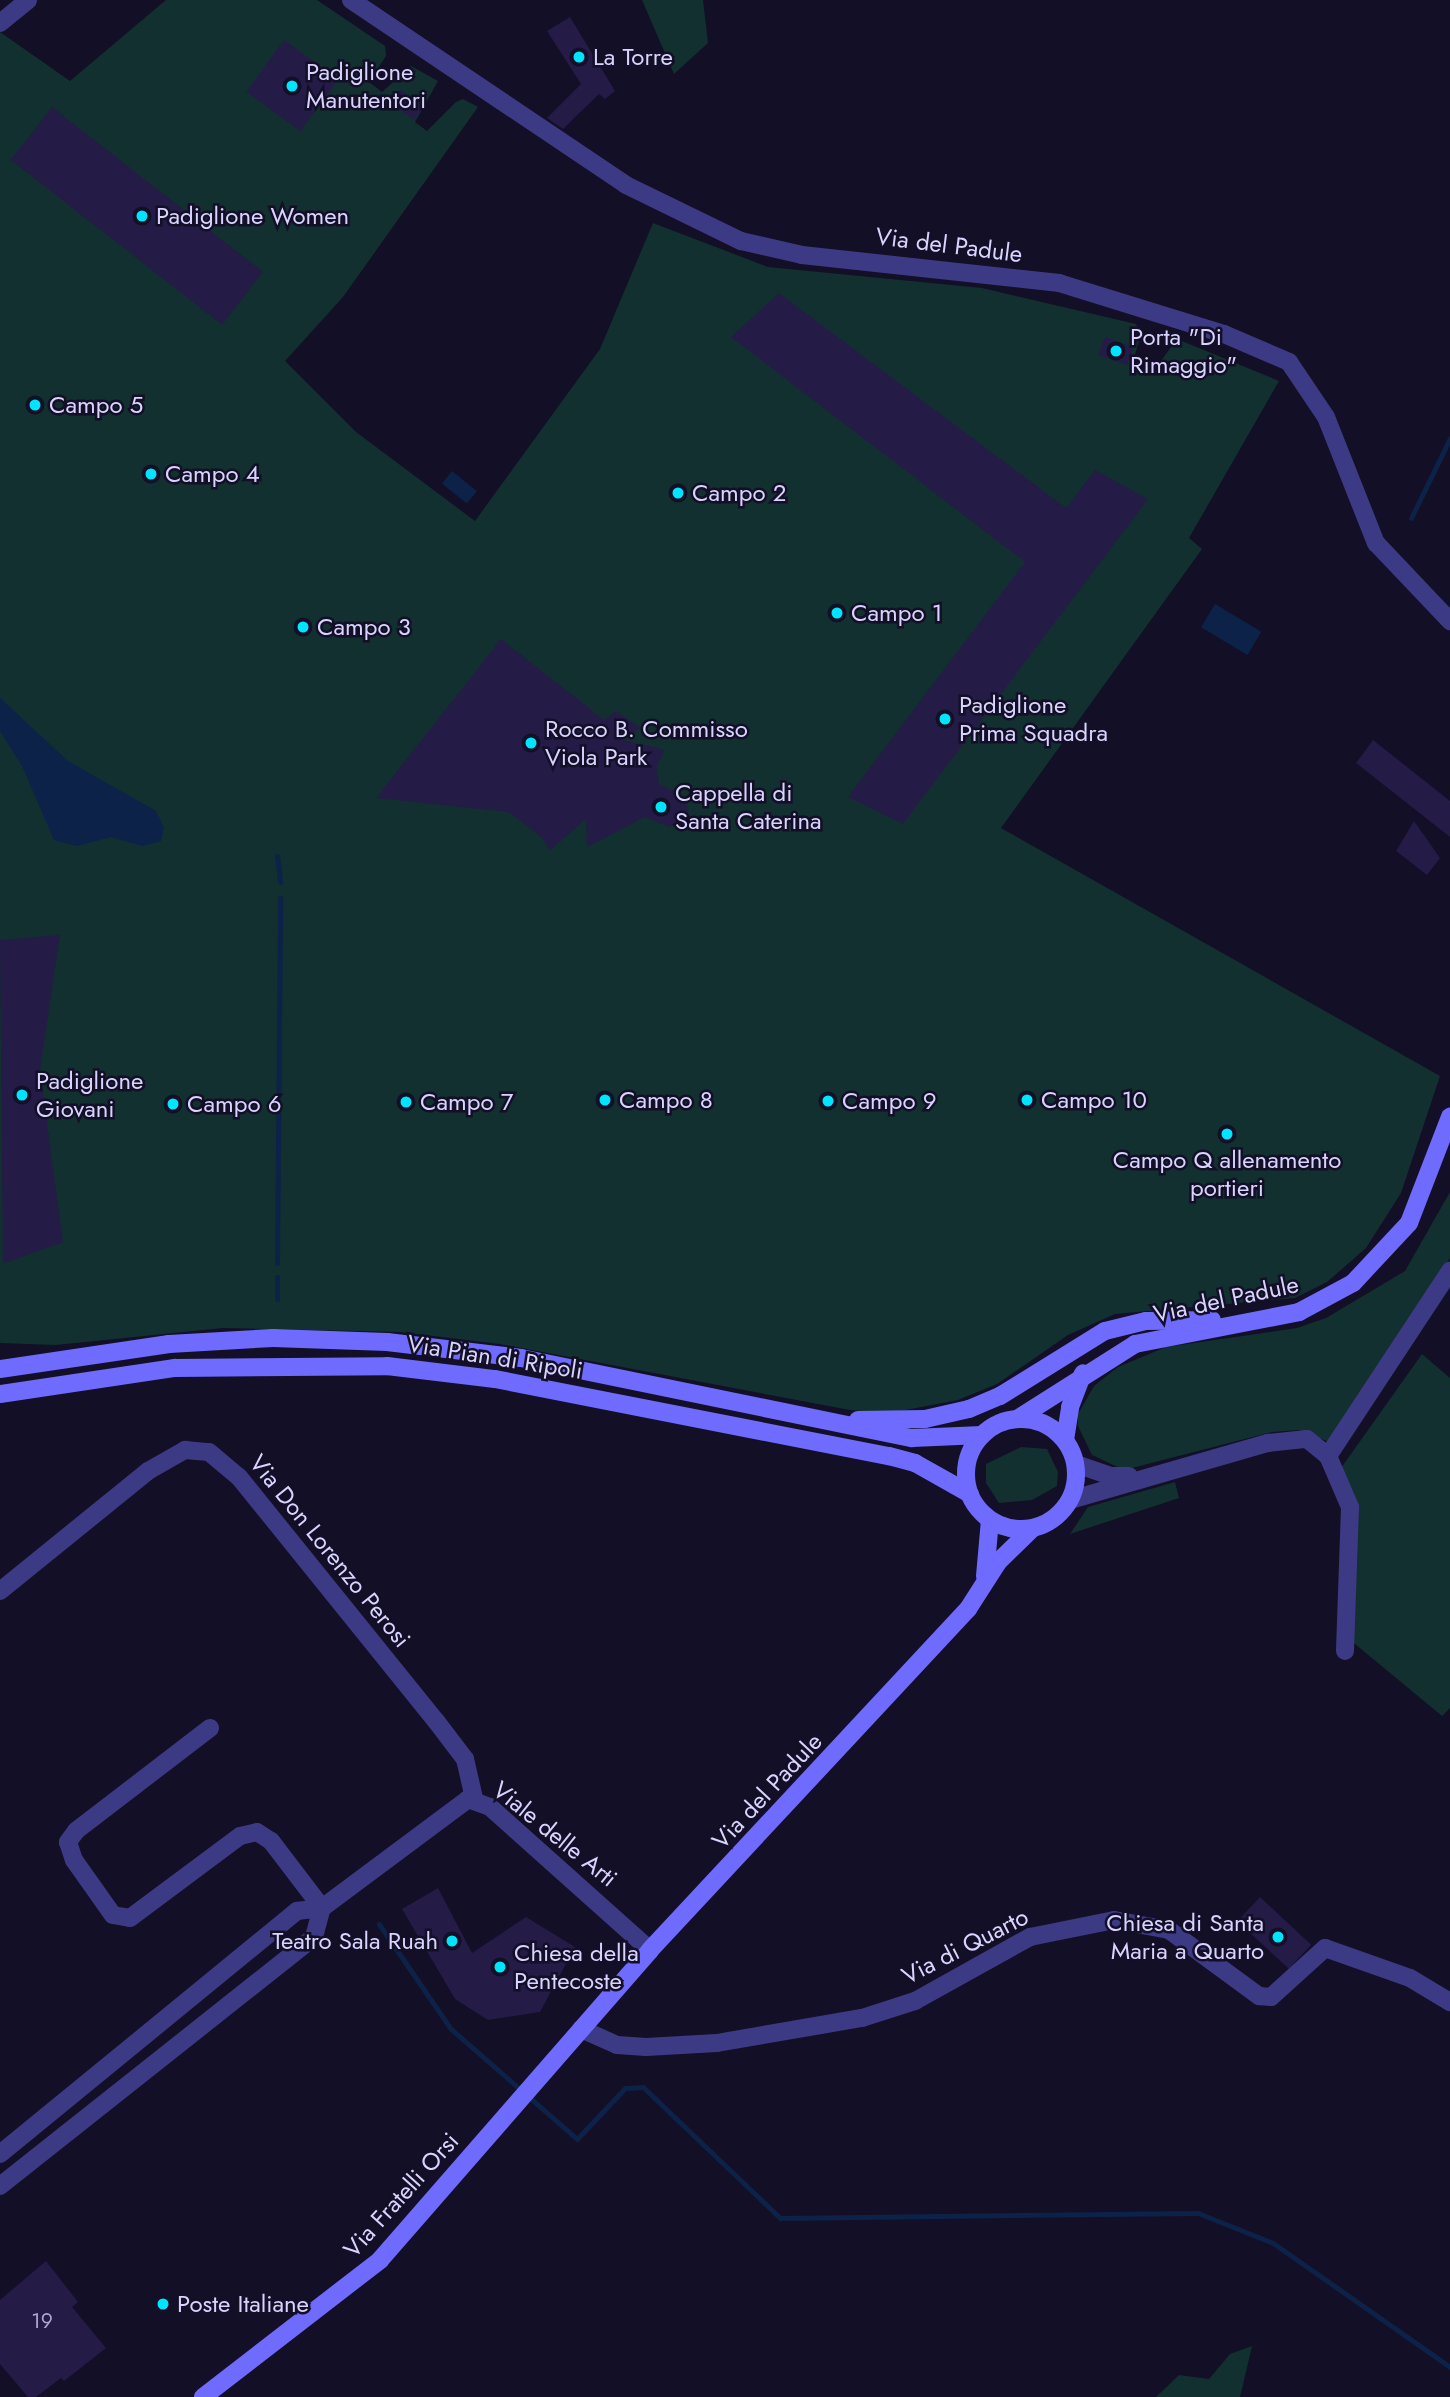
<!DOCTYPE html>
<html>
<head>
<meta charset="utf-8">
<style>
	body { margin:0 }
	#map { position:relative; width:1450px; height:2397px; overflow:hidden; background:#130f26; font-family:Jost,sans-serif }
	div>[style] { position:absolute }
	.green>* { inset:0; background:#12302f }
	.water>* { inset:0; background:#0c2248; transform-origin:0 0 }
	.stream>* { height:5px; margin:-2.5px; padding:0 2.5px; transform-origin:2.5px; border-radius:2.5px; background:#0c2248 }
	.building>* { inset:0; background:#241b47; transform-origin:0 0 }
	.minor>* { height:18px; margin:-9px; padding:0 9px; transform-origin:9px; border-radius:9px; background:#3d3a85 }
	.secondary>* { height:18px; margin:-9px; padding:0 9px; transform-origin:9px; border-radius:9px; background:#6f6bff }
	.secondary>.ring { margin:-9px; padding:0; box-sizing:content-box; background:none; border:18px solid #6f6bff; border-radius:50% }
	.dots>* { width:19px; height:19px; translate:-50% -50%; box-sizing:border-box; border:4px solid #130f26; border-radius:50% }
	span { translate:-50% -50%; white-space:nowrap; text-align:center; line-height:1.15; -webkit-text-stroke:5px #130f26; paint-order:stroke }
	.number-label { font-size:21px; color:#aca6d1 }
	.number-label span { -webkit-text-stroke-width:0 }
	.poi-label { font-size:24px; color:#d9d4ff }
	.left { translate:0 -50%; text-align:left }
	.right { translate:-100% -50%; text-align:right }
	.street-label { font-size:24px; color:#d9d4ff }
</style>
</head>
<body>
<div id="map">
	<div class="green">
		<div style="clip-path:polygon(166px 0,317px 0,385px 46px,386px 56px,369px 82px,382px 92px,411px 66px,438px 81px,415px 122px,427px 131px,456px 102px,463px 99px,478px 107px,343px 297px,285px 361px,356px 432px,475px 521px,600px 349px,653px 223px,768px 267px,982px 288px,1136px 324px,1141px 335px,1132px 364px,1152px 373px,1177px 339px,1279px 381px,1189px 538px,1202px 549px,1001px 828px,1440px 1076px,1401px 1193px,1366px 1248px,1327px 1282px,1295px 1298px,1115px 1314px,1068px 1335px,997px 1384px,958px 1400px,890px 1413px,850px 1410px,500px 1344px,400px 1332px,223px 1328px,56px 1345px,0 1343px,0 32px,70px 81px)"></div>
		<div style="clip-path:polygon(703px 0,708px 43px,674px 74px,642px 0)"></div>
		<div style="clip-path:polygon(1450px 1192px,1450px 1258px,1332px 1443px,1299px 1430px,1272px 1432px,1124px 1470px,1092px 1455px,1078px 1426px,1078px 1414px,1094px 1386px,1118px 1367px,1166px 1347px,1297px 1328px,1326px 1318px,1405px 1271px)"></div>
		<div style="clip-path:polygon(1422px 1354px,1450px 1378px,1450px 1708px,1442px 1716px,1349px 1639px,1341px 1468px)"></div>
		<div style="clip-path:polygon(1021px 1447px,1047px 1449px,1058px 1472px,1057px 1486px,1032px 1500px,999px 1503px,986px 1483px,986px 1464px)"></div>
		<div style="clip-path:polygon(1175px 1482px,1179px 1498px,1070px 1534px,1088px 1507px)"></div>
		<div style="clip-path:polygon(1252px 2346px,1240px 2397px,1156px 2397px,1179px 2375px,1209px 2379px,1230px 2354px)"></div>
	</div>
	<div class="water">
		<div style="left:452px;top:471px;width:32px;height:16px;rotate:39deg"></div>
		<div style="left:1215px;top:604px;width:54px;height:27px;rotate:31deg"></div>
		<div style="clip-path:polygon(0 698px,68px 761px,156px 811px,164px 828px,161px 841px,142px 846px,111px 837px,77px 846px,54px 840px,22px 766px,0 731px)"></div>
	</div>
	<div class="stream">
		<div style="left:1411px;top:518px;width:89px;rotate:-64deg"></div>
		<div style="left:277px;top:856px;width:26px;rotate:83deg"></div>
		<div style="left:277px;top:1263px;width:365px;rotate:-89.5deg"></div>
		<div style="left:277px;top:1277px;width:22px;rotate:90deg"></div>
		<div style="left:379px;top:1924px;width:127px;rotate:55.6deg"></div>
		<div style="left:451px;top:2029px;width:167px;rotate:41.1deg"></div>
		<div style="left:577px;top:2139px;width:70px;rotate:-46.7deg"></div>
		<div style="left:625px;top:2088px;width:18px;rotate:-3deg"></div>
		<div style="left:643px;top:2087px;width:190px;rotate:43.7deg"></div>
		<div style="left:780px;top:2218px;width:418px;rotate:-0.7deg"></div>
		<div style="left:1198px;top:2213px;width:81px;rotate:21.8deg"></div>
		<div style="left:1273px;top:2243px;width:216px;rotate:35deg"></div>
	</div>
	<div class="building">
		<div style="clip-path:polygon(570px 17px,615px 91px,605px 99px,599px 94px,563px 129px,547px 118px,581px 84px,547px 31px)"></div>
		<div style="left:284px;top:40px;width:67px;height:64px;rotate:36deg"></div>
		<div style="left:400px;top:90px;width:29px;height:16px;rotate:36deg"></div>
		<div style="left:52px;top:107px;width:268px;height:67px;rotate:38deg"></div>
		<div style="clip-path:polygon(779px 293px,1066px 508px,1095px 470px,1148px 499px,903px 824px,848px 797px,1025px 562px,731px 337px)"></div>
		<div style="left:1105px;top:337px;width:30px;height:19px;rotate:20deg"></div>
		<div style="clip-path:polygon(501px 639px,604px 720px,616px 711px,642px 729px,615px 738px,665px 750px,657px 765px,659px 784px,679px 794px,689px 810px,685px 822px,669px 827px,645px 817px,587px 847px,586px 819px,549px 851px,544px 840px,509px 812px,376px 798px)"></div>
		<div style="clip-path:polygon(1373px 740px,1450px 801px,1450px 837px,1356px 763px)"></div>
		<div style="clip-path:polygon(1414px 821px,1440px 858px,1427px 875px,1396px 851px)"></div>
		<div style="clip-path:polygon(60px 935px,40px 1070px,63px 1242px,3px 1264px,0 940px)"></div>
		<div style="clip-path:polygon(438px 1888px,472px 1953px,526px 1917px,575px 1947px,540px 2012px,488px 2020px,455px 1999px,402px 1909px)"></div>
		<div style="left:1260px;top:1897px;width:70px;height:33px;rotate:43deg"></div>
		<div style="clip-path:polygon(46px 2261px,78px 2302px,72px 2307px,106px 2348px,64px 2381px,61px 2378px,36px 2397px,28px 2397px,0 2364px,0 2300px)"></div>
	</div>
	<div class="minor">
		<div style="left:351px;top:0;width:331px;rotate:33.9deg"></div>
		<div style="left:626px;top:185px;width:128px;rotate:26deg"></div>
		<div style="left:741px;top:241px;width:63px;rotate:12.9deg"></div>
		<div style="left:802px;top:255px;width:259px;rotate:6.2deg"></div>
		<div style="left:1059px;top:283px;width:173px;rotate:17.2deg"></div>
		<div style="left:1224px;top:334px;width:71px;rotate:23.3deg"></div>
		<div style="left:1289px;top:362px;width:66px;rotate:56.1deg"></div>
		<div style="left:1326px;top:417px;width:136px;rotate:68.4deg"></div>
		<div style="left:1376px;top:543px;width:108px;rotate:46.5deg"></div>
		<div style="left:0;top:23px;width:36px;rotate:-39deg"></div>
		<div style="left:1328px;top:1456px;width:222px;rotate:-56.6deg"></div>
		<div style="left:1076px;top:1464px;width:36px;rotate:19deg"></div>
		<div style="left:1110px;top:1476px;width:19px"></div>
		<div style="left:1070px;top:1500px;width:206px;rotate:-16.1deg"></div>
		<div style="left:1268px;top:1443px;width:39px;rotate:-6deg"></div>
		<div style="left:1307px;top:1439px;width:27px;rotate:39deg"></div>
		<div style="left:1328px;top:1456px;width:56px;rotate:66.7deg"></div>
		<div style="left:1350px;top:1507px;width:144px;rotate:92deg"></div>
		<div style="left:0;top:1591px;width:191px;rotate:-39deg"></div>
		<div style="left:148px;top:1471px;width:43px;rotate:-29.6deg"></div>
		<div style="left:185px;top:1450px;width:24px;rotate:5deg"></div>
		<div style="left:209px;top:1452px;width:39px;rotate:40deg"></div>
		<div style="left:239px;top:1477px;width:314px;rotate:51.1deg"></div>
		<div style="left:436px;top:1721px;width:48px;rotate:52.7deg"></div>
		<div style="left:465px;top:1759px;width:39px;rotate:77deg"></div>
		<div style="left:210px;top:1728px;width:169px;rotate:142.5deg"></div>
		<div style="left:76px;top:1831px;width:14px;rotate:126deg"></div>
		<div style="left:68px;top:1842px;width:19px;rotate:72deg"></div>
		<div style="left:74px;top:1860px;width:67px;rotate:54.7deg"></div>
		<div style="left:113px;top:1915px;width:17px;rotate:10deg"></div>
		<div style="left:130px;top:1918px;width:137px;rotate:-36.7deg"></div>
		<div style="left:240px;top:1836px;width:17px;rotate:-13deg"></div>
		<div style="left:257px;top:1832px;width:17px;rotate:33deg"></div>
		<div style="left:271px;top:1841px;width:84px;rotate:52.7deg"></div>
		<div style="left:581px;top:2029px;width:39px;rotate:24deg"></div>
		<div style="left:617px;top:2045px;width:29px;rotate:4deg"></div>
		<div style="left:646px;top:2047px;width:71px;rotate:-3.2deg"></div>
		<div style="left:717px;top:2043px;width:147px;rotate:-9.8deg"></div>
		<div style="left:862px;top:2018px;width:56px;rotate:-17.8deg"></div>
		<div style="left:915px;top:2001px;width:132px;rotate:-29.1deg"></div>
		<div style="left:1030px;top:1937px;width:86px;rotate:-11.4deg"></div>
		<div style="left:1114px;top:1920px;width:56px;rotate:10.3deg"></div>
		<div style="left:1169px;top:1930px;width:112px;rotate:36.3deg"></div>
		<div style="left:1259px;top:1996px;width:12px;rotate:5deg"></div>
		<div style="left:1271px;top:1997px;width:73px;rotate:-42.2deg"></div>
		<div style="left:1325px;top:1948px;width:90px;rotate:19.4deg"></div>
		<div style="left:1410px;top:1978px;width:47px;rotate:31deg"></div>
		<div style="left:0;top:2154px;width:384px;rotate:-39.3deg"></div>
		<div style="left:297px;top:1911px;width:25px;rotate:-7deg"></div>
		<div style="left:322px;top:1908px;width:182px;rotate:-36.7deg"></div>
		<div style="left:468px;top:1799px;width:23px;rotate:20deg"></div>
		<div style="left:490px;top:1807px;width:215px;rotate:41.8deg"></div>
		<div style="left:0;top:2186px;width:401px;rotate:-38.4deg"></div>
		<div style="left:314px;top:1937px;width:30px;rotate:-75deg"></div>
	</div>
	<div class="secondary">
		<div style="left:0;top:1369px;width:171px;rotate:-8.4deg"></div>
		<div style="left:169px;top:1344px;width:104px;rotate:-3.3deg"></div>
		<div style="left:273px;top:1338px;width:114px;rotate:2deg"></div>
		<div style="left:387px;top:1342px;width:135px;rotate:6.8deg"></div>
		<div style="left:521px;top:1358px;width:399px;rotate:11.6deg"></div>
		<div style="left:912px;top:1438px;width:70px;rotate:-2.5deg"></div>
		<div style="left:0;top:1394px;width:177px;rotate:-8.5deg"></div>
		<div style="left:175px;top:1368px;width:212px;rotate:-0.5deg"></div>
		<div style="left:387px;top:1366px;width:109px;rotate:6.9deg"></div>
		<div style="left:495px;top:1379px;width:401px;rotate:11.1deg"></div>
		<div style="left:889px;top:1456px;width:27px;rotate:15deg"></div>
		<div style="left:915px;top:1463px;width:63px;rotate:29.4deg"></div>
		<div class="ring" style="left:966px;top:1419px;width:92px;height:92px"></div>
		<div style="left:1017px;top:1419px;width:140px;rotate:-32.4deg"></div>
		<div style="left:1135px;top:1344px;width:167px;rotate:-11deg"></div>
		<div style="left:1299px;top:1312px;width:61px;rotate:-28.2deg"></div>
		<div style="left:1353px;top:1283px;width:82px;rotate:-47deg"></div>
		<div style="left:1409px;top:1223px;width:114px;rotate:-68.9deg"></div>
		<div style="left:858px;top:1420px;width:67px;rotate:-0.9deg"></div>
		<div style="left:925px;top:1419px;width:45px;rotate:-12.8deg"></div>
		<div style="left:969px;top:1409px;width:34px;rotate:-23deg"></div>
		<div style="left:1000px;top:1396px;width:123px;rotate:-31.8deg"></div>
		<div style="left:1105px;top:1331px;width:42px;rotate:-13.7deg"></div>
		<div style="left:1146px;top:1321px;width:66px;rotate:-0.9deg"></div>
		<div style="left:1065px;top:1440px;width:33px;rotate:-81deg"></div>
		<div style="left:1070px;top:1407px;width:36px;rotate:-69deg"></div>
		<div style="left:985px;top:1576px;width:56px;rotate:-84.9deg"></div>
		<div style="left:203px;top:2397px;width:224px;rotate:-37.7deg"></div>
		<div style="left:380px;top:2260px;width:411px;rotate:-48.9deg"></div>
		<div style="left:650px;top:1950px;width:466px;rotate:-47deg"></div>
		<div style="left:968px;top:1609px;width:56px;rotate:-57.4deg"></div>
		<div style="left:998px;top:1562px;width:49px;rotate:-44.2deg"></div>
	</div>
	<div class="dots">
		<div style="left:579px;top:57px;background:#00e5ff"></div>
		<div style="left:292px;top:86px;background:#00e5ff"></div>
		<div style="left:142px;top:216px;background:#00e5ff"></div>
		<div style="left:1116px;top:351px;background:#00e5ff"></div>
		<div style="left:35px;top:405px;background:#00e5ff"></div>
		<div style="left:151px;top:474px;background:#00e5ff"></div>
		<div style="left:678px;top:493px;background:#00e5ff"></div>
		<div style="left:837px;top:613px;background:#00e5ff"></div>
		<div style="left:303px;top:627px;background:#00e5ff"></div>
		<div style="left:945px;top:719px;background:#00e5ff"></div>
		<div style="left:531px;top:743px;background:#00e5ff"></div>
		<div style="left:661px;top:807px;background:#00e5ff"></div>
		<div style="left:22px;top:1095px;background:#00e5ff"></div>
		<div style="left:605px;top:1100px;background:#00e5ff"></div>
		<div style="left:1027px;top:1100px;background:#00e5ff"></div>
		<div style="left:828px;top:1101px;background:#00e5ff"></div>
		<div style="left:406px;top:1102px;background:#00e5ff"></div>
		<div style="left:173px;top:1104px;background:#00e5ff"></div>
		<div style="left:1227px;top:1134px;background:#00e5ff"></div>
		<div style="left:1278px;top:1937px;background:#00e5ff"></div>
		<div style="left:452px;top:1941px;background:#00e5ff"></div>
		<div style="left:500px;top:1967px;background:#00e5ff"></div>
		<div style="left:163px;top:2304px;background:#00e5ff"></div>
	</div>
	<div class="number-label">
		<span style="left:42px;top:2321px">19</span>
	</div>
	<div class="poi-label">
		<span class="left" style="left:593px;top:57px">La Torre</span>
		<span class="left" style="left:306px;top:86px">Padiglione<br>Manutentori</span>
		<span class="left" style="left:156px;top:216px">Padiglione Women</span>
		<span class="left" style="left:1130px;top:351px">Porta "Di<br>Rimaggio"</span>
		<span class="left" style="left:49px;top:405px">Campo 5</span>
		<span class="left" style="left:165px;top:474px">Campo 4</span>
		<span class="left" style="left:692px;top:493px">Campo 2</span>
		<span class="left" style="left:851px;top:613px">Campo 1</span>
		<span class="left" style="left:317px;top:627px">Campo 3</span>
		<span class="left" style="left:959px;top:719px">Padiglione<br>Prima Squadra</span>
		<span class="left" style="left:545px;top:743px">Rocco B. Commisso<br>Viola Park</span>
		<span class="left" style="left:675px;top:807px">Cappella di<br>Santa Caterina</span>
		<span class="left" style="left:36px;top:1095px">Padiglione<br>Giovani</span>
		<span class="left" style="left:619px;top:1100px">Campo 8</span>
		<span class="left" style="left:1041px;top:1100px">Campo 10</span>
		<span class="left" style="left:842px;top:1101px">Campo 9</span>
		<span class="left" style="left:420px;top:1102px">Campo 7</span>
		<span class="left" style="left:187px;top:1104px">Campo 6</span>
		<span style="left:1227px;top:1174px">Campo Q allenamento<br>portieri</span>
		<span class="right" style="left:1264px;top:1937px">Chiesa di Santa<br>Maria a Quarto</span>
		<span class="right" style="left:438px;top:1941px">Teatro Sala Ruah</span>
		<span class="left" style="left:514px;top:1967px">Chiesa della<br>Pentecoste</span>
		<span class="left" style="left:177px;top:2304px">Poste Italiane</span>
	</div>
	<div class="street-label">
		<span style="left:949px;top:245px;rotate:7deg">Via del Padule</span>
		<span style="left:1226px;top:1299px;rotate:-12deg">Via del Padule</span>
		<span style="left:495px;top:1357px;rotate:9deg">Via Pian di Ripoli</span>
		<span style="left:330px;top:1551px;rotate:51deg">Via Don Lorenzo Perosi</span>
		<span style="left:767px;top:1791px;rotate:-47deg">Via del Padule</span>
		<span style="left:555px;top:1834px;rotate:39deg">Viale delle Arti</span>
		<span style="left:965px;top:1946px;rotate:-27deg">Via di Quarto</span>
		<span style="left:401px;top:2195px;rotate:-48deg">Via Fratelli Orsi</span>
	</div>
</div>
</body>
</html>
